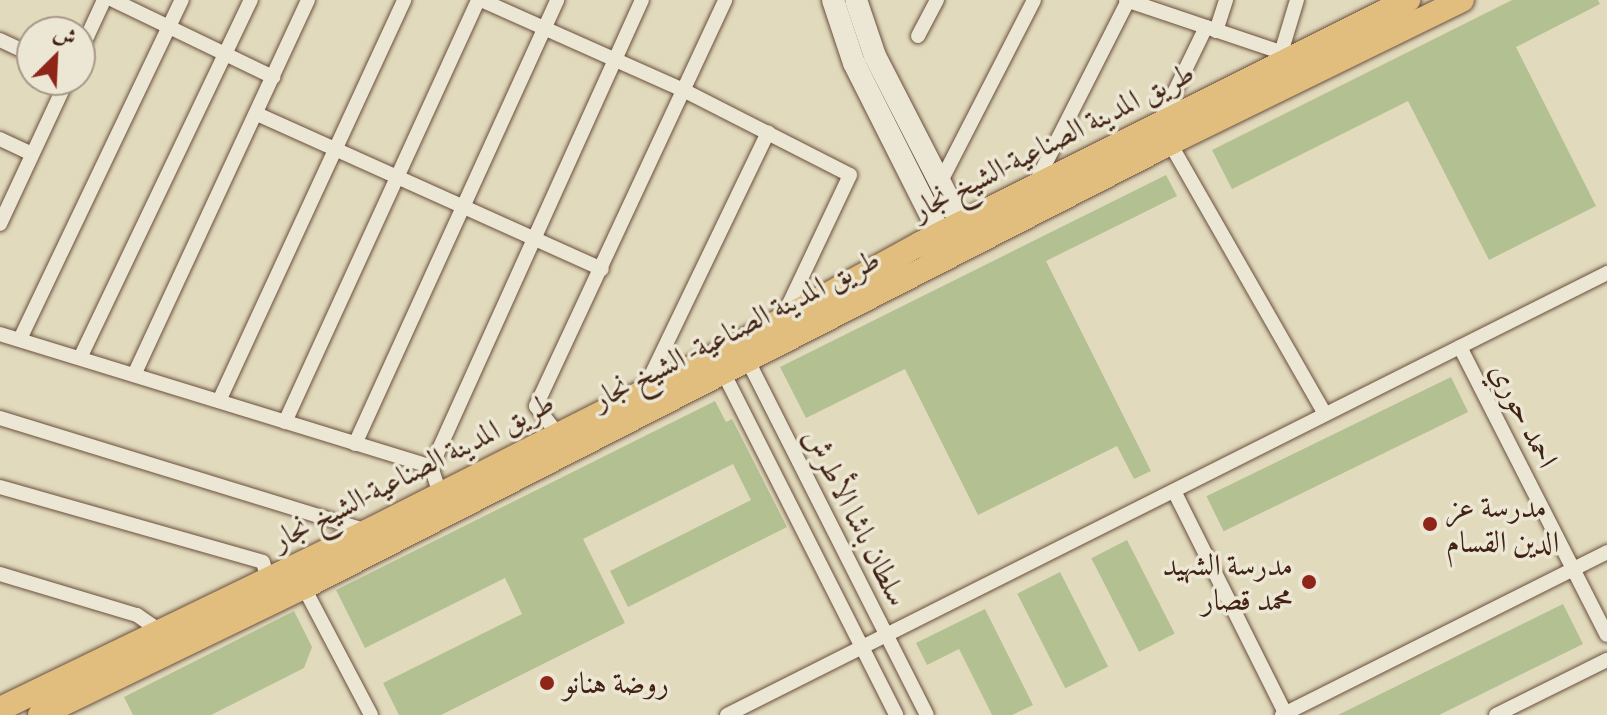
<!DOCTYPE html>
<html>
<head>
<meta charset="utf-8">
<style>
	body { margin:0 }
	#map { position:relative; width:1607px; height:715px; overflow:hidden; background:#e2dabd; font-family:"EB Garamond",Amiri,serif }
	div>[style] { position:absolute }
	.green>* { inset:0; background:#b3c091; transform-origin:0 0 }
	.roads { filter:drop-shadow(0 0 2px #6a503e) drop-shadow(0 0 2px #6a503e) }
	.street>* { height:14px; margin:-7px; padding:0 7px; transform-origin:7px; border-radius:7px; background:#ece7d4 }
	.secondary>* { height:22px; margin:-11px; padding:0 11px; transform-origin:11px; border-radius:11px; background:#ece7d4 }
	.primary>* { height:24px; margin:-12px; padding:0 12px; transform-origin:12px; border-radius:12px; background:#e1bd7e }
	.dots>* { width:22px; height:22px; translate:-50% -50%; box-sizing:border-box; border:4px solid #ece7d4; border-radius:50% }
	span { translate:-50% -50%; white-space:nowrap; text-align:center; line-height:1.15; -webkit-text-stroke:7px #ece7d4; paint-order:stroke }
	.street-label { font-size:30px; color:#422213 }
	.poi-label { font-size:30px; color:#422213 }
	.left { translate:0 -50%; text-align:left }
	.right { translate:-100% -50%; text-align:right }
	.north { position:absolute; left:16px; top:16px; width:80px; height:80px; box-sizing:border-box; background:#ece7d4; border:2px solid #a89887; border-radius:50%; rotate:24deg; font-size:22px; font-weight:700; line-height:32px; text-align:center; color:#422213 }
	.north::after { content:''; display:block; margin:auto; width:28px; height:36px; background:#8f2418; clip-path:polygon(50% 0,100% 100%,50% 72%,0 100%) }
</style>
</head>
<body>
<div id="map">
	<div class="green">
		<div style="clip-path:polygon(1512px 0,1598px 0,1600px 4px,1516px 47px,1596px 206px,1489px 260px,1408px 101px,1232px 189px,1212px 150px)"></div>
		<div style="clip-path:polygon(1166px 175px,1177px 196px,1046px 261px,1151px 471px,1134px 479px,1117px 446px,978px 515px,905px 369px,806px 418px,780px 367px)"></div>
		<div style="left:1451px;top:377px;width:39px;height:272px;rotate:64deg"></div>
		<div style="clip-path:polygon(715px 401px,726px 422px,732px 419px,787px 527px,628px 607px,610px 571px,751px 500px,733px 464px,583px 539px,625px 623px,441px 715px,399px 715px,383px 683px,522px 614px,505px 578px,365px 648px,336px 590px)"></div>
		<div style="left:1127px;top:540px;width:105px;height:40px;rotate:63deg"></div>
		<div style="left:1060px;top:572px;width:106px;height:48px;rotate:63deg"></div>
		<div style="clip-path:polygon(1563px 604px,1583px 644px,1439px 715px,1338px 715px)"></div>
		<div style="clip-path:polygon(985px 609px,1033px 705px,1012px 715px,992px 715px,959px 649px,927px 665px,916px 643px)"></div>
		<div style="clip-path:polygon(294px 611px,312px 647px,304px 668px,211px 715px,133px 715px,124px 697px)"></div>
	</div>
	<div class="roads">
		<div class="street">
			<div style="left:113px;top:0;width:178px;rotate:25.7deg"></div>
			<div style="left:481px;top:0;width:221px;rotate:24deg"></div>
			<div style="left:683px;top:90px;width:187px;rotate:27deg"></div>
			<div style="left:850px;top:175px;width:159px;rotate:115.3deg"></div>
			<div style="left:1126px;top:0;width:175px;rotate:18.6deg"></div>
			<div style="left:1206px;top:27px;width:108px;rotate:115.9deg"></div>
			<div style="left:1159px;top:124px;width:334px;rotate:60.2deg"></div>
			<div style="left:1216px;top:31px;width:33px;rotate:-72deg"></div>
			<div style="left:918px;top:36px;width:41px;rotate:-62.2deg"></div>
			<div style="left:0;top:40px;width:35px;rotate:25deg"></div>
			<div style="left:80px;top:52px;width:57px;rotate:-65.2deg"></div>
			<div style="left:1281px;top:53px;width:55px;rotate:-73.2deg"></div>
			<div style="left:257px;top:114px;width:378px;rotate:24.2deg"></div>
			<div style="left:0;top:139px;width:35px;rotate:25deg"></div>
			<div style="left:939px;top:185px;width:208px;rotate:-62.8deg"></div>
			<div style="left:1034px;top:186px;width:208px;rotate:-63.1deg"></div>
			<div style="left:0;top:224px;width:159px;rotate:-65deg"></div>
			<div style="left:0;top:334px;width:451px;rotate:17.1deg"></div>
			<div style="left:20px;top:339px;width:376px;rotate:-64.5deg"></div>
			<div style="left:1460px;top:347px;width:323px;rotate:63deg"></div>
			<div style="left:745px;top:355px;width:403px;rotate:63.2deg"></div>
			<div style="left:80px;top:358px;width:397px;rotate:-64.5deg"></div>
			<div style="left:720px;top:366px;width:391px;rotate:63.2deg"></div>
			<div style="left:134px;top:375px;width:413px;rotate:-65.1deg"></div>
			<div style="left:644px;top:390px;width:286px;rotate:-64.3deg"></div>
			<div style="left:219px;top:401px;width:442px;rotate:-65.2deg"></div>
			<div style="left:0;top:418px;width:384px;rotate:17.1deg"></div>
			<div style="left:285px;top:422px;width:464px;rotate:-65.4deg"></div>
			<div style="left:557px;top:433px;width:34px;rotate:-128deg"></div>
			<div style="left:536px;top:406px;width:448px;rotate:-65deg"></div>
			<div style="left:355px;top:444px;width:488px;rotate:-65.5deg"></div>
			<div style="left:0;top:487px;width:273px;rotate:15.9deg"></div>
			<div style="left:263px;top:562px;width:20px;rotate:75deg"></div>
			<div style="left:1174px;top:491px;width:250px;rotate:63.4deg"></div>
			<div style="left:440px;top:494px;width:28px;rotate:-108deg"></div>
			<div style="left:431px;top:467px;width:512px;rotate:-65.69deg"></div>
			<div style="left:0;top:574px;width:143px;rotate:16.7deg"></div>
			<div style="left:137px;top:615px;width:32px;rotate:35deg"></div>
			<div style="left:301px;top:582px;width:150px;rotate:62.2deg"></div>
			<div style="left:727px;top:715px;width:985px;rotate:-26.67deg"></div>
			<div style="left:1282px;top:715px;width:364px;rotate:-26.6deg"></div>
			<div style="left:1496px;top:715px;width:124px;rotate:-26.4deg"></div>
		</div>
		<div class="secondary">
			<div style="left:833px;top:0;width:66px;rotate:71.6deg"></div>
			<div style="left:854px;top:63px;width:191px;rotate:63.3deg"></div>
			<div style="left:856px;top:0;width:59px;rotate:71.3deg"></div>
			<div style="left:875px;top:56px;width:188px;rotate:62.8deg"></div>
		</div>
		<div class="primary">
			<div style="left:0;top:709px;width:409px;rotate:-25.8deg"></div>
			<div style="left:368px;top:531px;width:415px;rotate:-26.8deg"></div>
			<div style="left:738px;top:344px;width:208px;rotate:-28.8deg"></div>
			<div style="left:920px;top:244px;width:546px;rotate:-26.57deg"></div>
			<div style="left:40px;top:715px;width:293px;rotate:-25.9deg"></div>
			<div style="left:304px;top:587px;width:973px;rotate:-27.14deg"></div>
			<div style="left:1170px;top:143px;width:325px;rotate:-26.1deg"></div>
		</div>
	</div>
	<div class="dots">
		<div style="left:1430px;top:524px;background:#8f2418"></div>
		<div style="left:1309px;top:582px;background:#8f2418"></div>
		<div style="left:547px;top:683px;background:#8f2418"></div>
	</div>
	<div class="street-label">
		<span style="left:1053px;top:141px;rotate:-27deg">طريق المدينة الصناعية-الشيخ نجار</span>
		<span style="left:736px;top:329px;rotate:-27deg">طريق المدينة الصناعية- الشيخ نجار</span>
		<span style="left:1524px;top:415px;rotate:63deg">احمد حوري</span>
		<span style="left:413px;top:471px;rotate:-27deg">طريق المدينة الصناعية-الشيخ نجار</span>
		<span style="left:856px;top:517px;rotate:63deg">سلطان باشا الأطرش</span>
	</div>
	<div class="poi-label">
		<span class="left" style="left:1446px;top:524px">مدرسة عز<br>الدين القسام</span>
		<span class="right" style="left:1293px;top:582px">مدرسة الشهيد<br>محمد قصار</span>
		<span class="left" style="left:563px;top:683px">روضة هنانو</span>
	</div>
	<div class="north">ش</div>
</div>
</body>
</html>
